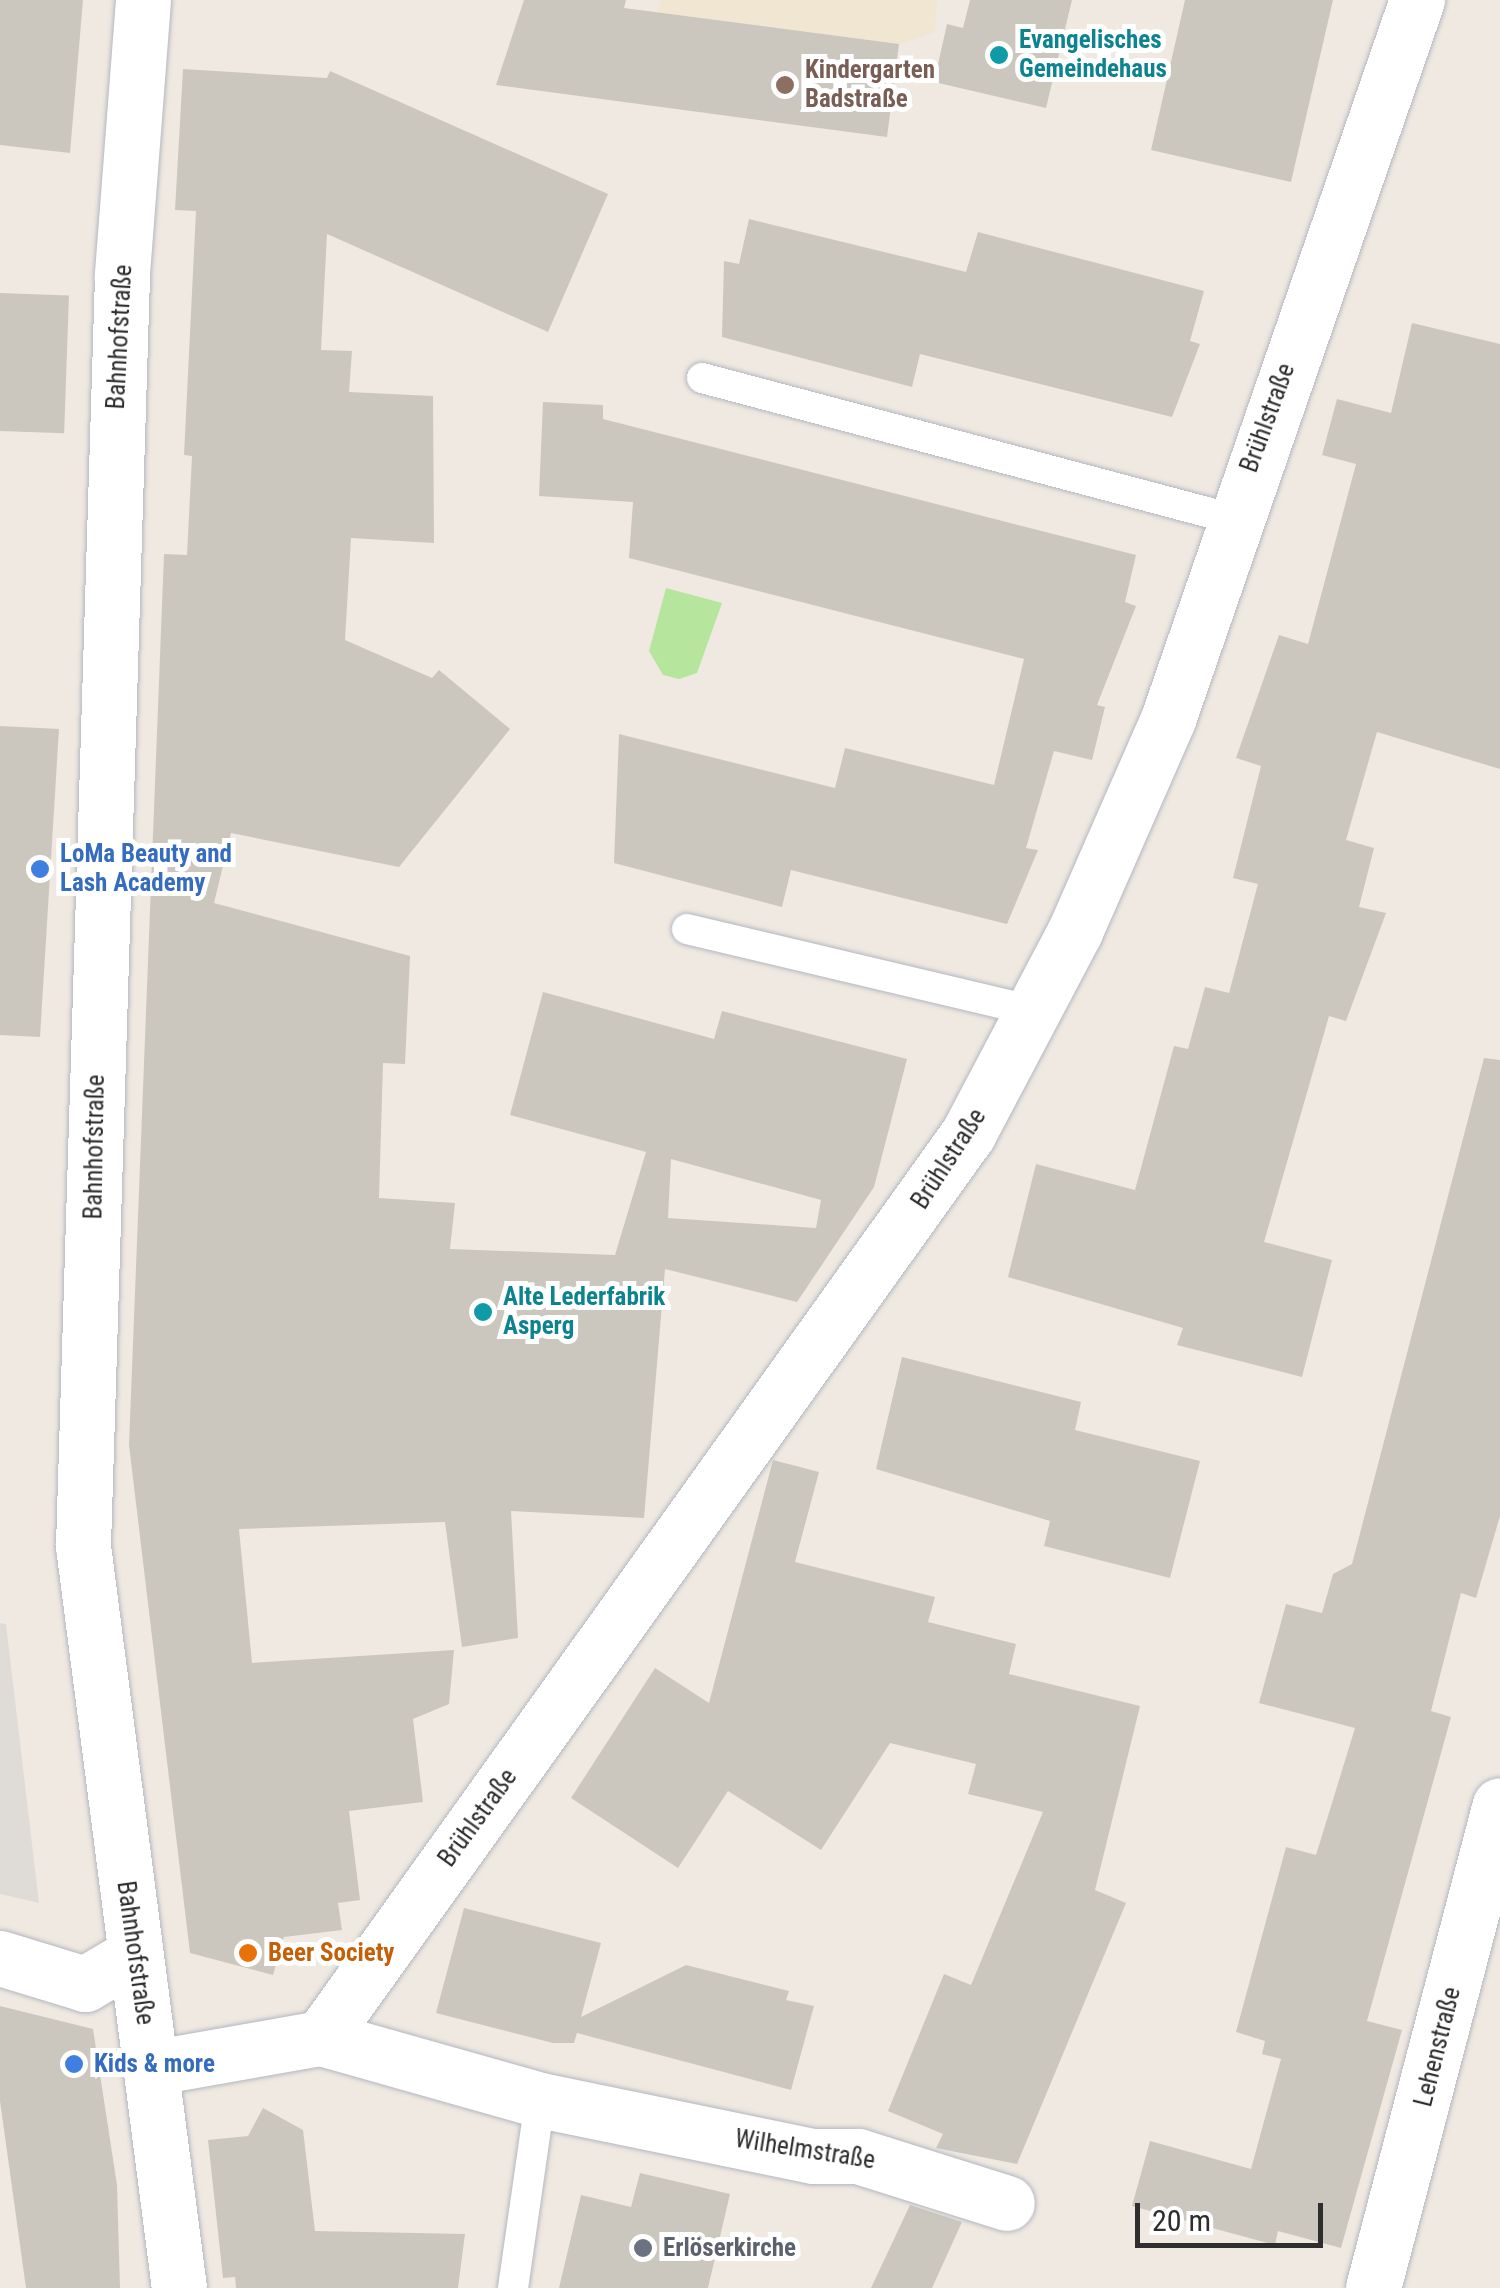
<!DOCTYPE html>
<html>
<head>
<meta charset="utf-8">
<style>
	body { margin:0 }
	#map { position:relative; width:1500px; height:2288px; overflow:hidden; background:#efe9e1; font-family:"Roboto Condensed",sans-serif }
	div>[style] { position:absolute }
	.education>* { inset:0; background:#f0e6d1 }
	.green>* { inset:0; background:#b6e59e }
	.plaza>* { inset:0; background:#dfdcd8 }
	.building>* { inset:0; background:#cbc7bf; transform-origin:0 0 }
	.roads { filter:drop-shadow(0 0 2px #b4b7c1) drop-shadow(0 0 2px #b4b7c1) }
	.lane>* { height:30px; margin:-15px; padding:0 15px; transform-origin:15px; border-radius:15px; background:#fff }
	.street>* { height:55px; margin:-27.5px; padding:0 27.5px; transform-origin:27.5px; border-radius:27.5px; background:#fff }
	.dots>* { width:28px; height:28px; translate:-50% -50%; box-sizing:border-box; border:5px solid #fff; border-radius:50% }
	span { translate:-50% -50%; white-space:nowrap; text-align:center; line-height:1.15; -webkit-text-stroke:10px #fff; paint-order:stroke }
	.culture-label { font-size:25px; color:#0d838f; font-weight:700 }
	.left { translate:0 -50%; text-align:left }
	.education-label { font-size:25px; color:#785e54; font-weight:700 }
	.street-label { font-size:25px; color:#2e2e2e }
	.shop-label { font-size:25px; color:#366cbe; font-weight:700 }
	.food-label { font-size:25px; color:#c56008; font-weight:700 }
	.worship-label { font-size:25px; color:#5b616d; font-weight:700 }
	.scale { position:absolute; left:1135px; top:2203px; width:188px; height:45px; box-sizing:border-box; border:5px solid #2e2e2e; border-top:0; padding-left:12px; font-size:30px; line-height:35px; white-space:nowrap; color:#2e2e2e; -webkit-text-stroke:8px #fff; paint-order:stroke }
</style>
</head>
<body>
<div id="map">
	<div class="education">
		<div style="clip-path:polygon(661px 0,937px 0,935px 32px,899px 44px,685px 16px,645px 59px)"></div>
	</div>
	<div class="green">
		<div style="clip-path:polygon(666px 588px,722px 603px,697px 673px,679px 679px,663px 675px,649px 651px)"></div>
	</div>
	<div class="plaza">
		<div style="clip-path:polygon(0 1623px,6px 1624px,39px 1903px,0 1894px)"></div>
	</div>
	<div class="building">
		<div style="clip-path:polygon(0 0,83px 0,70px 153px,0 145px)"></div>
		<div style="clip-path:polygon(524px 0,626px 0,624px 8px,899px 44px,887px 137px,496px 85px)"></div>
		<div style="clip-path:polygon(970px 0,1072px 0,1046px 108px,934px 82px,947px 24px,963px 28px)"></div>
		<div style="clip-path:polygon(1185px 0,1333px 0,1291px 182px,1151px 150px)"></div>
		<div style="clip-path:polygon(evenodd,183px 69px,327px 78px,330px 71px,608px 194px,548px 332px,327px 234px,321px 350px,352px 351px,349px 392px,433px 396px,434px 543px,351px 538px,345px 640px,432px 678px,439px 670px,510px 729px,399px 867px,231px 833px,214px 903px,410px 956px,405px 1064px,383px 1063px,379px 1198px,455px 1203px,450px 1249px,615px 1255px,646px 1152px,510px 1115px,543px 992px,714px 1039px,722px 1011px,907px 1059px,874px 1187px,797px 1302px,665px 1269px,644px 1518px,511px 1511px,518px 1638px,462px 1647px,445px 1522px,239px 1529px,252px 1663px,454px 1650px,449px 1704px,413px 1719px,423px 1802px,349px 1811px,360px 1900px,338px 1903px,342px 1930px,284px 1937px,273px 1975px,190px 1953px,129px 1445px,164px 554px,187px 555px,192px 456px,184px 455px,196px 211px,175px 210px,183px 69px,671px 1159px,821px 1200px,816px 1228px,668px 1218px,671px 1159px)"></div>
		<div style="clip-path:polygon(749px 219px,966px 272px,978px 232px,1204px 291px,1190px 341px,1200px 344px,1172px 417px,920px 354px,912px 387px,722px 337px,724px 261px,739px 264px)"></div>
		<div style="left:0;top:293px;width:69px;height:138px;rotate:2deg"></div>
		<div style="clip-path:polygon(1412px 323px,1500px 344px,1500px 769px,1377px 732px,1346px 840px,1374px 848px,1359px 907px,1386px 913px,1346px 1021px,1329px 1016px,1264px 1242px,1332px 1260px,1302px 1377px,1177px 1345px,1183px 1328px,1008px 1277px,1036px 1164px,1135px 1190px,1174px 1046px,1188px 1049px,1205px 987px,1229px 993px,1258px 884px,1233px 878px,1261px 766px,1236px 758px,1279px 635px,1308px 644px,1356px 464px,1322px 455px,1337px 399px,1391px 413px)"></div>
		<div style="clip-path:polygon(543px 402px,603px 405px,603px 419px,1136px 555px,1125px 602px,1136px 606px,1097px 705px,1105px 707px,1092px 760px,1054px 751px,1026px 848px,1038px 850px,1007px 924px,791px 870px,782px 907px,614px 863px,619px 734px,835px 788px,845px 748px,994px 785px,1024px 659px,629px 558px,633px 502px,539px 496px)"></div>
		<div style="clip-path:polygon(0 726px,59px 729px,40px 1037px,0 1035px)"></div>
		<div style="clip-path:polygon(1484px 1058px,1500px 1060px,1500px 1516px,1476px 1598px,1461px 1593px,1431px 1711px,1451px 1717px,1367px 2021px,1402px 2030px,1341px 2248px,1278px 2231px,1275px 2245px,1132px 2206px,1150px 2141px,1251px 2169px,1281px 2059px,1262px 2054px,1265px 2041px,1236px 2032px,1286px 1847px,1316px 1855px,1355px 1728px,1259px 1703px,1286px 1604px,1322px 1613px,1333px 1574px,1352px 1564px)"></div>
		<div style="clip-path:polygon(902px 1357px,1081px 1402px,1075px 1430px,1200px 1461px,1170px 1578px,1044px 1546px,1050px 1521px,876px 1469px)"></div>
		<div style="clip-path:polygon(773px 1460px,819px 1472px,795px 1562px,935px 1597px,928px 1622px,1016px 1644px,1009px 1674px,1140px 1706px,1095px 1890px,1126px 1903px,1017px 2164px,936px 2148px,943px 2134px,888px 2111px,944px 1974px,971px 1985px,1043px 1812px,968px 1794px,976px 1764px,890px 1743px,821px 1850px,728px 1791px,678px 1868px,571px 1798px,655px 1668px,709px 1703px)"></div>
		<div style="clip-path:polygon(464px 1908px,601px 1943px,581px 2017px,686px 1965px,789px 1991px,786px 2000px,814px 2006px,791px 2090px,577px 2033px,574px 2043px,553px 2043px,436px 2013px)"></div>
		<div style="clip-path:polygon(0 2006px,93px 2029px,117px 2185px,120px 2288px,26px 2288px,0 2101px)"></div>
		<div style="clip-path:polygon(263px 2108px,303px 2130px,315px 2231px,465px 2234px,458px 2288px,236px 2288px,235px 2277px,223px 2278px,208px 2140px,248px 2136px)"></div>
		<div style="clip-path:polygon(640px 2173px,730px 2194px,708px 2288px,559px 2288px,581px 2195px,631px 2207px)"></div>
		<div style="clip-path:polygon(910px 2205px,962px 2222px,932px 2288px,871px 2288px)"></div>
	</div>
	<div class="roads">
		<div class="lane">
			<div style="left:702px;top:378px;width:549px;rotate:14.87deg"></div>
			<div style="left:687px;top:929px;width:358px;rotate:13.3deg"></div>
			<div style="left:513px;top:2288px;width:190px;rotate:-81.8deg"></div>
		</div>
		<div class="street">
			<div style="left:143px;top:0;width:277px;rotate:94.4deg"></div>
			<div style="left:122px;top:276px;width:1271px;rotate:91.76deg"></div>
			<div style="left:83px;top:1546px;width:748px;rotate:82.63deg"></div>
			<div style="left:0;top:1958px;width:89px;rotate:17deg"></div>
			<div style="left:85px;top:1984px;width:57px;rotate:-30.6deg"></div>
			<div style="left:321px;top:2038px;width:228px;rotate:15.8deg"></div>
			<div style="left:540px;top:2100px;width:279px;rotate:11.6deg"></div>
			<div style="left:813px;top:2156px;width:45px"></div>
			<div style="left:858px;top:2156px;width:156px;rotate:17.5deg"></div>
			<div style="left:150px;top:2068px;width:174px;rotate:-10deg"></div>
			<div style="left:321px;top:2038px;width:1112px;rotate:-54.41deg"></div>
			<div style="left:968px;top:1134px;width:229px;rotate:-62.2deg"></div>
			<div style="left:1075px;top:931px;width:232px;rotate:-66.3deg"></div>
			<div style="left:1168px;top:719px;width:761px;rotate:-70.9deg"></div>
			<div style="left:1373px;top:2288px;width:499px;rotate:-75.3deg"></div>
		</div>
	</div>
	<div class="dots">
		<div style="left:999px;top:55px;background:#0f9aa8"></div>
		<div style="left:785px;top:85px;background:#8d6e63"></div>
		<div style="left:40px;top:869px;background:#3f7fe0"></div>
		<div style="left:483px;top:1312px;background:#0f9aa8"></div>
		<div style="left:248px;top:1953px;background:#e8710a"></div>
		<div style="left:74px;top:2064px;background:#3f7fe0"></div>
		<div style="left:643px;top:2248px;background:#6b7280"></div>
	</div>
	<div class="culture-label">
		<span class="left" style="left:1019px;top:55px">Evangelisches<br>Gemeindehaus</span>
		<span class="left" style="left:503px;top:1312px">Alte Lederfabrik<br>Asperg</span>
	</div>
	<div class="education-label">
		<span class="left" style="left:805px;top:85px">Kindergarten<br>Badstraße</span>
	</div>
	<div class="street-label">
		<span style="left:120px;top:337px;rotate:-87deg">Bahnhofstraße</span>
		<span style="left:1268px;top:418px;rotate:-70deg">Brühlstraße</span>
		<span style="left:95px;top:1147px;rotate:-89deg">Bahnhofstraße</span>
		<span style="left:949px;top:1159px;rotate:-57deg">Brühlstraße</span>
		<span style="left:478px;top:1818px;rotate:-54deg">Brühlstraße</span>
		<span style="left:135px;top:1953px;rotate:82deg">Bahnhofstraße</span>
		<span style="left:1438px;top:2047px;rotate:-76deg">Lehenstraße</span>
		<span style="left:805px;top:2150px;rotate:9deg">Wilhelmstraße</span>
	</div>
	<div class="shop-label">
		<span class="left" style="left:60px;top:869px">LoMa Beauty and<br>Lash Academy</span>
		<span class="left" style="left:94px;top:2064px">Kids &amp; more</span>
	</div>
	<div class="food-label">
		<span class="left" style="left:268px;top:1953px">Beer Society</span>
	</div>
	<div class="worship-label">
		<span class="left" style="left:663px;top:2248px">Erlöserkirche</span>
	</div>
	<div class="scale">20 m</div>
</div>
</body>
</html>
